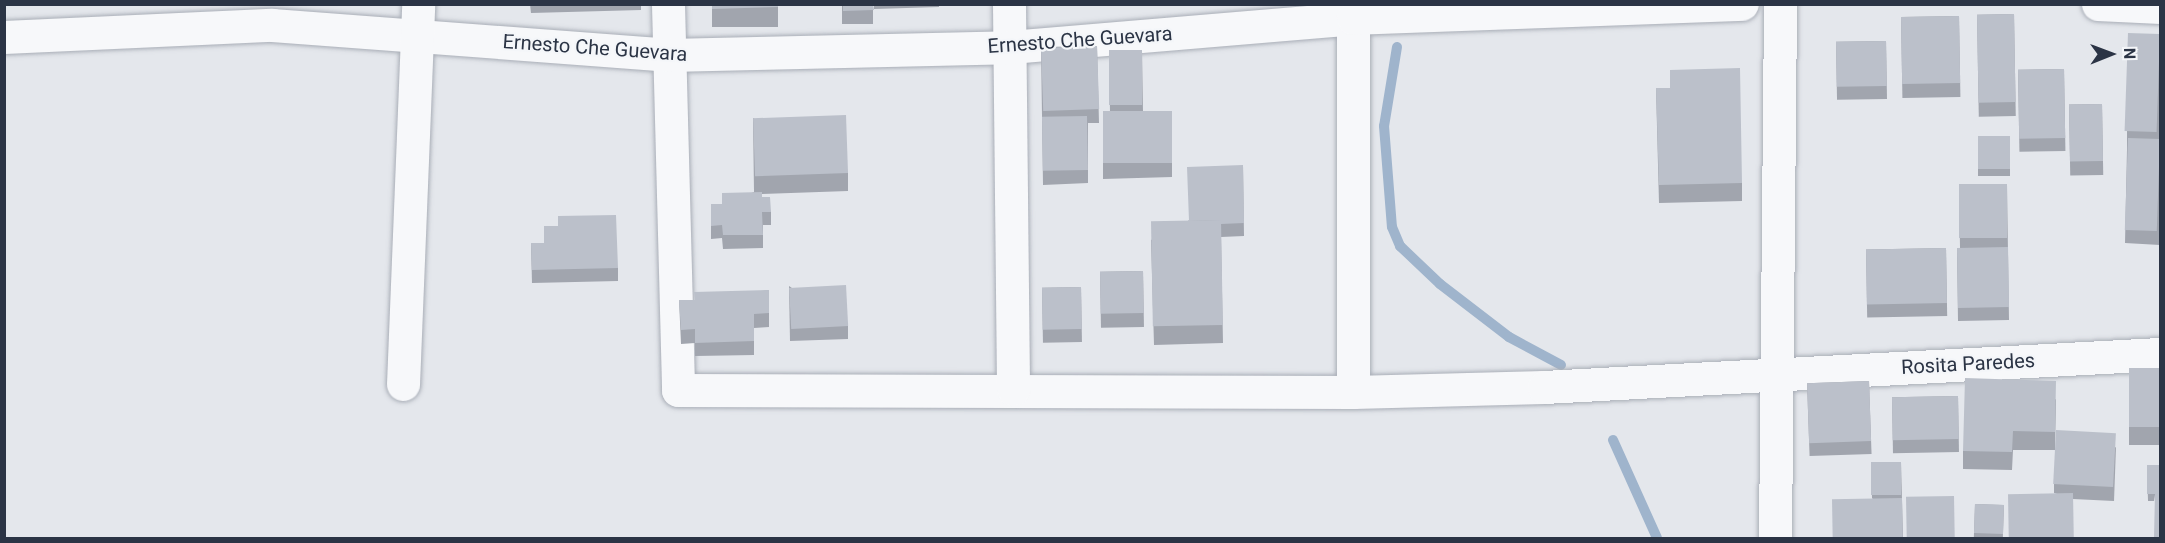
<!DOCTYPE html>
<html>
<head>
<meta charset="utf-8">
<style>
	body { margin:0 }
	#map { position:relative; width:2165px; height:543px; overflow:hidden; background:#e4e7ec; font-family:Roboto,sans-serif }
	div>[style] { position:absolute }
	.stream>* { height:10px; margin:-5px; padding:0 5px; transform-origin:5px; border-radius:5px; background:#9fb4cc }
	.roads { filter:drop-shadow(0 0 2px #a9aeb7) drop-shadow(0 0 2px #a9aeb7) }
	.minor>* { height:33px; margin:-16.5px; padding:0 16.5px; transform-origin:16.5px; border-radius:16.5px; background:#f7f8fa }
	.wall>* { inset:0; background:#a1a5ae; transform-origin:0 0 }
	.building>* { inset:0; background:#bbc0ca; transform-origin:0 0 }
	span { translate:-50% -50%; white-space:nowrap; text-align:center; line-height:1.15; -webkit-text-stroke:4.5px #f4f6f9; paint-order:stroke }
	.street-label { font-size:20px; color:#2b3445 }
	.frame { position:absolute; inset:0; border:6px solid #2b3445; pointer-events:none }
	.north { position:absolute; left:2081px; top:24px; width:60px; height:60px; -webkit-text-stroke:4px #f4f6f9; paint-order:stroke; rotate:89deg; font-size:16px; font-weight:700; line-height:24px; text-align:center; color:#2b3445 }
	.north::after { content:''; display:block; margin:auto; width:21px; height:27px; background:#2b3445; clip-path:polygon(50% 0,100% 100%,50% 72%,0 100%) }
</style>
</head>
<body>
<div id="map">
	<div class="stream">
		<div style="left:1397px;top:47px;width:80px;rotate:99.3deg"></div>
		<div style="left:1384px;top:126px;width:101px;rotate:85.5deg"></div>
		<div style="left:1392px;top:227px;width:21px;rotate:67deg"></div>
		<div style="left:1400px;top:246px;width:55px;rotate:43.5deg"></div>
		<div style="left:1440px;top:284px;width:87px;rotate:37.5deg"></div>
		<div style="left:1509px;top:337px;width:59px;rotate:28.3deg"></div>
		<div style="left:1613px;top:440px;width:107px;rotate:65.8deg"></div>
	</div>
	<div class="roads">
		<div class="minor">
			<div style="left:668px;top:4px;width:386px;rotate:88.5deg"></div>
			<div style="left:678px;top:390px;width:675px;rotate:0.17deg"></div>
			<div style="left:1353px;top:392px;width:191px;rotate:-1.5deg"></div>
			<div style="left:1544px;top:387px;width:617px;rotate:-3.07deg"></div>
			<div style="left:1009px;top:4px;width:385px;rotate:89.4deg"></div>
			<div style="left:2098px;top:4px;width:62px;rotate:2.8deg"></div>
			<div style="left:1353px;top:18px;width:374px;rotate:90deg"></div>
			<div style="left:4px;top:37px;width:268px;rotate:-2.6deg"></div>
			<div style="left:272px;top:25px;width:397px;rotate:4.3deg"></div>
			<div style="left:668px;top:55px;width:342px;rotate:-1.3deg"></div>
			<div style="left:1010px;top:47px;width:344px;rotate:-4.8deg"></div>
			<div style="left:1353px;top:18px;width:389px;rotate:-2.1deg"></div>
			<div style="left:403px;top:384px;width:380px;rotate:-87.7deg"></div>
			<div style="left:1775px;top:538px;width:534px;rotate:-89.46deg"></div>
		</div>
	</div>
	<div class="wall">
		<div style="clip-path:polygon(530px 4px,641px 4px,641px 10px,531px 13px)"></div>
		<div style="left:712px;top:4px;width:66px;height:23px"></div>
		<div style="left:842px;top:4px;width:31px;height:20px"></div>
		<div style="clip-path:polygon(874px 4px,939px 4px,939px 7px,874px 9px)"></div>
		<div style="left:2014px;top:14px;width:102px;height:37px;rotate:89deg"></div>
		<div style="left:1959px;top:16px;width:81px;height:58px;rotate:89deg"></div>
		<div style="clip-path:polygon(2160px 34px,2160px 245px,2125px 243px,2127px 149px,2127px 131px)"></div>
		<div style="left:1886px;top:41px;width:58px;height:50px;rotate:89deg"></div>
		<div style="clip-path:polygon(1097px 46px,1099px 123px,1088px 123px,1088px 183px,1043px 185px,1041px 47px)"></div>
		<div style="clip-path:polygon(1109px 50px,1142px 50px,1143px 112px,1172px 111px,1172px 177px,1103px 179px,1103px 113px,1110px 113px)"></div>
		<div style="left:2064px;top:69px;width:82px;height:46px;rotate:89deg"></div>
		<div style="clip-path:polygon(1656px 88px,1742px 183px,1742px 201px,1659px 203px)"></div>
		<div style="left:2102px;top:104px;width:71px;height:33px;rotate:89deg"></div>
		<div style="clip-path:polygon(753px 118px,848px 173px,848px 191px,762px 194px,762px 197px,771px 212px,771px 225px,763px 225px,763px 248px,723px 249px,722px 238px,711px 239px,711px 204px,722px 204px,754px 192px)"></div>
		<div style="left:2010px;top:136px;width:40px;height:32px;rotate:90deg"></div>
		<div style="clip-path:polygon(1243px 165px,1244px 236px,1221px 237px,1223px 343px,1154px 345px,1151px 240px,1188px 221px)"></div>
		<div style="clip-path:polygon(1959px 184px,2007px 184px,2009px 320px,1958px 321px,1957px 248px,1960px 248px)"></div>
		<div style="clip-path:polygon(531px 243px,618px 268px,618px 281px,532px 283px)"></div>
		<div style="left:1946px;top:248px;width:68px;height:80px;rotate:89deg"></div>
		<div style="left:1143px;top:271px;width:56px;height:43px;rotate:89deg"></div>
		<div style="clip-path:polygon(789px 286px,848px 326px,848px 339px,790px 341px)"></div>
		<div style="left:1081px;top:287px;width:55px;height:39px;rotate:89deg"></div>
		<div style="clip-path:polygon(769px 290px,769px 327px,754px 328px,754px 355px,695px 356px,695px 343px,681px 344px,679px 300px,695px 300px)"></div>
		<div style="left:2129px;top:368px;width:31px;height:77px"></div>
		<div style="left:1869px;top:381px;width:73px;height:62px;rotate:88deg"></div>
		<div style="left:1958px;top:396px;width:56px;height:66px;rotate:89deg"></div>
		<div style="clip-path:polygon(2056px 399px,2055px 450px,2013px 450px,2012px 470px,1963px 469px,1963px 451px)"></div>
		<div style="clip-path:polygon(2116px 447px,2114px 501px,2073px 499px,2054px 493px,2054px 484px)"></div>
		<div style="clip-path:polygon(1871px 462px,1901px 462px,1903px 538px,1872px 498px)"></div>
		<div style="clip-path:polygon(2147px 465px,2160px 465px,2154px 501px,2148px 501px)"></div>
		<div style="left:1975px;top:504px;width:29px;height:34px;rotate:2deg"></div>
	</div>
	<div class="building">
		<div style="clip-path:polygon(712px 4px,778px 4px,778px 7px,712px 9px)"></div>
		<div style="clip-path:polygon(843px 4px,873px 4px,874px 10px,843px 11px)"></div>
		<div style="left:2014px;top:14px;width:88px;height:37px;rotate:89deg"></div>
		<div style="left:1959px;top:16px;width:67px;height:58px;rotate:89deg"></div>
		<div style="left:2128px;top:33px;width:32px;height:98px;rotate:2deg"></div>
		<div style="left:1886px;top:41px;width:45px;height:50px;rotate:89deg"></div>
		<div style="left:1097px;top:46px;width:63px;height:56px;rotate:88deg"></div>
		<div style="left:1109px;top:50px;width:33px;height:55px"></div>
		<div style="clip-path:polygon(1740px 68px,1742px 183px,1659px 185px,1656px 88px,1670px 88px,1670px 70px)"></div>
		<div style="left:2064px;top:69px;width:69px;height:46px;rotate:89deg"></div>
		<div style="left:2102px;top:104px;width:57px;height:33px;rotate:89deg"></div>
		<div style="left:1172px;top:111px;width:52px;height:69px;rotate:90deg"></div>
		<div style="left:846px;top:115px;width:58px;height:93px;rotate:88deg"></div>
		<div style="left:1087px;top:116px;width:54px;height:45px;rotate:89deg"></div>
		<div style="left:2010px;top:136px;width:33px;height:32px;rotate:90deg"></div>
		<div style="left:2128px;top:138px;width:32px;height:92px;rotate:2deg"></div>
		<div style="clip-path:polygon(1243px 165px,1244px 223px,1221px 224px,1221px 220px,1189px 221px,1187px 167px)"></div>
		<div style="left:1959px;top:184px;width:48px;height:54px"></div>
		<div style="clip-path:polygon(762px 192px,762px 197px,770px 197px,771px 212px,762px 212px,763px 235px,723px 235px,722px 225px,711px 226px,711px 204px,722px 204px,722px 193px)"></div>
		<div style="clip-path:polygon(616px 215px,618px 268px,532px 270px,531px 243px,544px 243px,544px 226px,558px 226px,558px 216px)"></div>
		<div style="left:1221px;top:220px;width:105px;height:70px;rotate:89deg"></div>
		<div style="left:2008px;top:247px;width:60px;height:51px;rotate:89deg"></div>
		<div style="left:1946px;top:248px;width:55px;height:80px;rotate:89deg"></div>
		<div style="left:1143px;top:271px;width:42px;height:43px;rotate:89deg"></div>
		<div style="left:846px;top:285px;width:41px;height:57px;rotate:87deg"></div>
		<div style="left:1081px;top:287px;width:42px;height:39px;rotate:89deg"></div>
		<div style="clip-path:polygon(769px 290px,769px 313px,754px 314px,754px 341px,695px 343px,695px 329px,681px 330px,679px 300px,695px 300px,694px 292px)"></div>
		<div style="left:2129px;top:368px;width:31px;height:59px"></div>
		<div style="clip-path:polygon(1965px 378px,2056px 381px,2055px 432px,2013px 431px,2012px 452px,1963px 451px)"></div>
		<div style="left:1869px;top:381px;width:60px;height:62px;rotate:88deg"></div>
		<div style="left:1958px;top:396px;width:43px;height:66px;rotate:89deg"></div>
		<div style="left:2056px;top:430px;width:60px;height:54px;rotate:3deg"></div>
		<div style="left:1871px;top:462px;width:30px;height:33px"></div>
		<div style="left:2147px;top:465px;width:13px;height:29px"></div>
		<div style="left:2073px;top:493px;width:45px;height:65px;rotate:89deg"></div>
		<div style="clip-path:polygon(2155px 493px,2160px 493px,2160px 538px,2154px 538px)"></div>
		<div style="left:1954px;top:496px;width:42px;height:48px;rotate:89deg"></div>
		<div style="left:1902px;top:498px;width:40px;height:70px;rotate:89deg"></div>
		<div style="left:1975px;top:504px;width:29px;height:29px;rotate:2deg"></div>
	</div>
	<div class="street-label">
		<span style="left:1080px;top:40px;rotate:-4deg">Ernesto Che Guevara</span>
		<span style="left:595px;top:48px;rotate:4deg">Ernesto Che Guevara</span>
		<span style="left:1968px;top:364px;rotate:-3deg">Rosita Paredes</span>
	</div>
	<div class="frame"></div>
	<div class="north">N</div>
</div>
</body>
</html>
